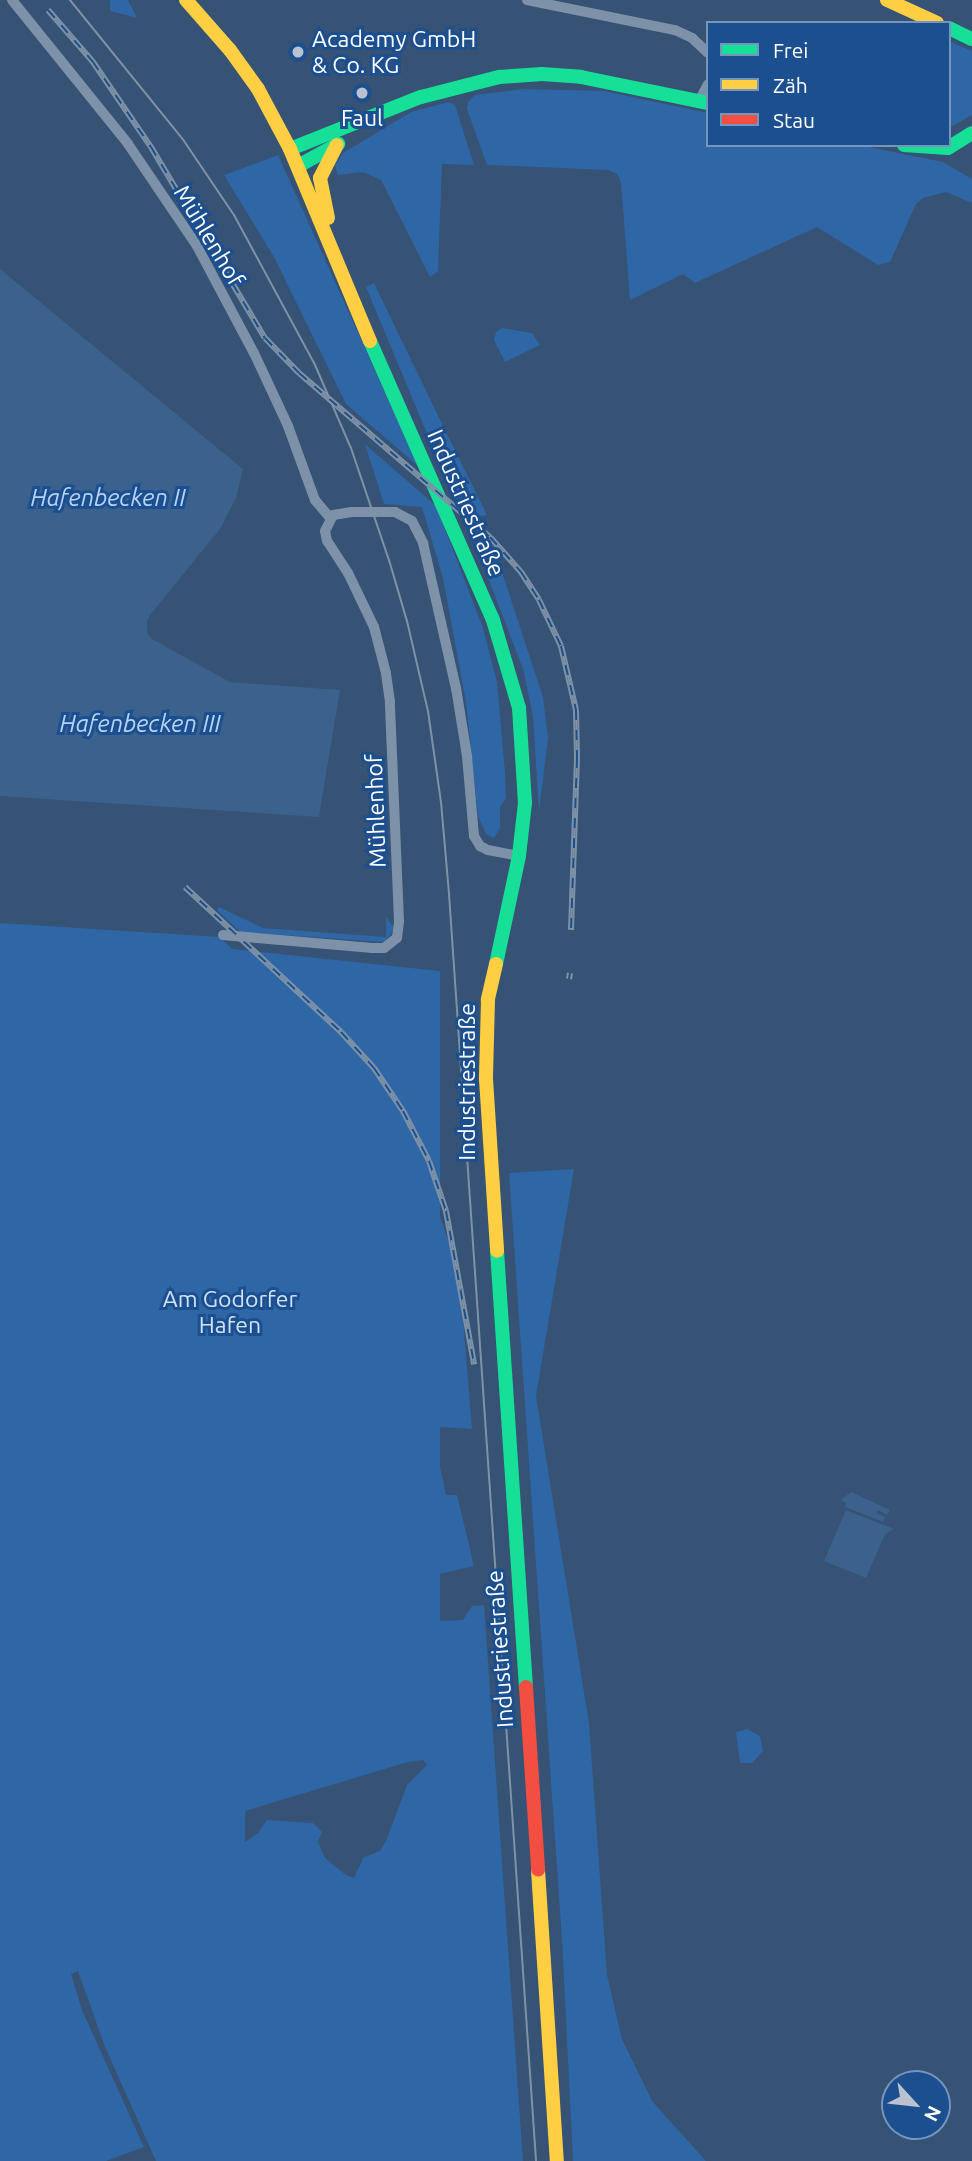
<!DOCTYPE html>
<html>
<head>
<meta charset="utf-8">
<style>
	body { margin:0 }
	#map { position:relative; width:972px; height:2161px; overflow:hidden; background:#365274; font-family:Ubuntu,sans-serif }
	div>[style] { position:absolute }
	.green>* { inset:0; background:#2f66a5 }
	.water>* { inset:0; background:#3b618d }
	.street>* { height:10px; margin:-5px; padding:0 5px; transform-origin:5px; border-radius:5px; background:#7d92a8 }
	.fast>* { height:14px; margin:-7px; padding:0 7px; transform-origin:7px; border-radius:7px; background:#16e098 }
	.slow>* { height:14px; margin:-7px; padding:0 7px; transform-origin:7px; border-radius:7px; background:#ffcf43 }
	.jam>* { height:14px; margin:-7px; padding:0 7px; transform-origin:7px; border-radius:7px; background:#f24e42 }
	.tram>* { height:2px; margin:-1px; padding:0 1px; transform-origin:1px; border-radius:1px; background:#7e92a7 }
	.rail>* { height:6px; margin-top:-3px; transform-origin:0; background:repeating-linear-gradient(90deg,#1b4f8f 0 10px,#7e92a7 0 20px); box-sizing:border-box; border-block:2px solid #7e92a7 }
	.street-bridge>* { height:10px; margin:-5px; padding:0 5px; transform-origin:5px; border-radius:5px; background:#7d92a8 }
	.dots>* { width:19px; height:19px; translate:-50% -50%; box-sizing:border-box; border:4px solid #1b4f8f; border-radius:50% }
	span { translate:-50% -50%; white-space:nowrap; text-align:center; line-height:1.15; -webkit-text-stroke:6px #1b4f8f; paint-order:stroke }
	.poi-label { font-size:23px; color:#fff }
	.left { translate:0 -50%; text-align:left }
	.street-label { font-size:23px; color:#fff }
	.park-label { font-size:23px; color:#cfe3fa }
	.water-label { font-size:24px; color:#b5d3f5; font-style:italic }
	.legend { position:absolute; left:706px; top:21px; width:245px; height:126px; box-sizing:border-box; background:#1b4f8f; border:2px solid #7695bc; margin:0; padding:9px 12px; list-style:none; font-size:21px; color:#fff }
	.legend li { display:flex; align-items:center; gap:14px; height:35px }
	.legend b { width:35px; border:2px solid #7695bc }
	.north { position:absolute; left:881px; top:2070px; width:70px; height:70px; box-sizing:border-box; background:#1b4f8f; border:2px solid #7695bc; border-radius:50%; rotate:117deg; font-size:19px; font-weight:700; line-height:28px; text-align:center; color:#fff }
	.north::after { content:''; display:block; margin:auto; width:24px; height:32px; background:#b9c2ce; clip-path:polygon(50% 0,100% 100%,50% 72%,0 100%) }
</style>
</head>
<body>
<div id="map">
	<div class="green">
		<div style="clip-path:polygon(110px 0,128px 0,137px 18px,110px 11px)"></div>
		<div style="clip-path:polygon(949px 41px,972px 51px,972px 115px,949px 128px)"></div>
		<div style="clip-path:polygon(523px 89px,604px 91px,708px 113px,708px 145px,859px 145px,943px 162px,972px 179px,972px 203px,946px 192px,923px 198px,916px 204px,890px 262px,878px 265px,817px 227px,695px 283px,683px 274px,630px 300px,621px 182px,617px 174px,608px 170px,487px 165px,467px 109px,468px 102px,475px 95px)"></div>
		<div style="clip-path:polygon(449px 102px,455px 105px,474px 165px,442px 164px,438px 271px,430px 277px,381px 180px,363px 172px,338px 175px,335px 165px,343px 153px,411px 112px)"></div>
		<div style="clip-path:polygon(278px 155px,418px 466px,346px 404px,274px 257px,224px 175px)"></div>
		<div style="clip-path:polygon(374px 283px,444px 428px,487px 515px,476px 517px,453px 496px,366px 287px)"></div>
		<div style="clip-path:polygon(502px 328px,532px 333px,540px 345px,505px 362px,494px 340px,496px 332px)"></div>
		<div style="clip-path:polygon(365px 444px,436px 506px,483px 628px,497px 682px,505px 772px,506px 798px,500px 807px,500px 828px,494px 838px,486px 834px,478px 816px,466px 702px,443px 578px,422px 507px,384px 504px)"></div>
		<div style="clip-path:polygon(472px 536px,499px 563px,543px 697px,548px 738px,539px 811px,533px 716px,523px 669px)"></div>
		<div style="clip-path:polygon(219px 907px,263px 928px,386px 937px,386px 917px,394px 928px,390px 936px,383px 942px,240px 932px,217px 910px)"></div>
		<div style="clip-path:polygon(evenodd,0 923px,220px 937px,232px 949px,440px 971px,440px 1217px,449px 1242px,462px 1307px,472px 1429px,440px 1427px,440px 1467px,446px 1495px,457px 1495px,474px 1566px,440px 1574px,440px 1621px,463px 1620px,472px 1606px,484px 1605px,523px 2161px,156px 2161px,105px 2047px,78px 1971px,71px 1974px,82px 2010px,144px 2147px,106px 2161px,0 2161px,0 923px,423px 1760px,427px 1765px,407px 1785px,386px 1841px,380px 1851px,363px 1858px,354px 1878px,346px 1875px,325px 1858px,318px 1842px,322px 1832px,313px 1823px,267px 1820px,258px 1833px,245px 1842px,245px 1811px,408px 1762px,423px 1760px)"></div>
		<div style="clip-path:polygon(574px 1169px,536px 1396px,589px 1723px,607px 1975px,622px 2039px,652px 2101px,706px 2161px,573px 2161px,562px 1940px,509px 1173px)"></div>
		<div style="clip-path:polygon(747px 1729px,760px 1736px,763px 1751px,752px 1763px,740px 1763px,736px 1732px)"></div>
	</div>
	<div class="water">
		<div style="clip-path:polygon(0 269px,243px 469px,236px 498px,220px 529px,150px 615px,147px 621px,147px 632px,152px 639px,230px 682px,340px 690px,319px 817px,0 796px)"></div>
		<div style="clip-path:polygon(851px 1492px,890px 1510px,887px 1515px,878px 1510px,876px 1513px,885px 1517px,883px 1522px,845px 1507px,846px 1503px,841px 1500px)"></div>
		<div style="clip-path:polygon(846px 1510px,894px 1529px,885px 1534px,866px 1578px,824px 1561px)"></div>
	</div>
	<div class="street">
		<div style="left:12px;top:0;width:185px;rotate:51.1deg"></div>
		<div style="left:128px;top:144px;width:123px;rotate:55.9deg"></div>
		<div style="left:197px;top:246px;width:121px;rotate:62deg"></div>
		<div style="left:254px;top:353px;width:81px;rotate:65deg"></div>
		<div style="left:288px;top:426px;width:79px;rotate:70deg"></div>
		<div style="left:315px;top:500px;width:23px;rotate:50deg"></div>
		<div style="left:527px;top:0;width:151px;rotate:11.5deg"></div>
		<div style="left:675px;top:30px;width:19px;rotate:25deg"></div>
		<div style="left:692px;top:38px;width:22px;rotate:43deg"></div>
		<div style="left:699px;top:101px;width:19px;rotate:-62deg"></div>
		<div style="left:386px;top:512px;width:9px"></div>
		<div style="left:395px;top:512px;width:19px;rotate:28deg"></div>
		<div style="left:412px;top:521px;width:25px;rotate:63deg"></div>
		<div style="left:423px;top:543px;width:149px;rotate:77.2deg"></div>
		<div style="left:456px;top:688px;width:69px;rotate:80.8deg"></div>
		<div style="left:467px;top:756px;width:80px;rotate:85deg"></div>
		<div style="left:474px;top:836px;width:12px;rotate:59deg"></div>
		<div style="left:480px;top:846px;width:9px;rotate:27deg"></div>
		<div style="left:488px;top:850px;width:32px;rotate:11deg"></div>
		<div style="left:223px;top:935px;width:150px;rotate:5deg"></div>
		<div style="left:372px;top:948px;width:12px"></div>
		<div style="left:384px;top:948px;width:16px;rotate:-38deg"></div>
		<div style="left:397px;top:938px;width:17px;rotate:-83deg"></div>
		<div style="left:399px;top:921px;width:219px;rotate:-92.4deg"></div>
		<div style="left:390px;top:702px;width:29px;rotate:-98deg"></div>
		<div style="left:386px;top:673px;width:48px;rotate:-104.6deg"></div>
		<div style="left:374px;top:627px;width:60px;rotate:-115.7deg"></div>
		<div style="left:348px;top:573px;width:38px;rotate:-123deg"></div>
		<div style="left:327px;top:541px;width:10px;rotate:-101deg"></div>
		<div style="left:325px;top:531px;width:18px;rotate:-63deg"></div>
		<div style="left:333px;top:515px;width:19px;rotate:-9deg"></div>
	</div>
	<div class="fast">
		<div style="left:949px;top:28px;width:25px;rotate:26deg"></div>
		<div style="left:904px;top:145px;width:44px;rotate:3.9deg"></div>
		<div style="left:948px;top:148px;width:28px;rotate:-32deg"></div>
		<div style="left:290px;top:149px;width:141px;rotate:-21.7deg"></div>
		<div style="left:421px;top:97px;width:81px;rotate:-14.4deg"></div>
		<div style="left:499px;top:77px;width:43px;rotate:-4deg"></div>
		<div style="left:542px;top:74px;width:39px;rotate:4deg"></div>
		<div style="left:581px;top:77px;width:130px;rotate:11.6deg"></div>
		<div style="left:298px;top:166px;width:46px;rotate:-28.8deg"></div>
		<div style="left:370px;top:341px;width:305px;rotate:66.2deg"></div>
		<div style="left:493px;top:620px;width:92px;rotate:73.5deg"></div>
		<div style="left:519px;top:708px;width:95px;rotate:86.4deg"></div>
		<div style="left:525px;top:803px;width:53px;rotate:96.5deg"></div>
		<div style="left:519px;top:856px;width:110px;rotate:102deg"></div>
		<div style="left:497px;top:1251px;width:437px;rotate:86.2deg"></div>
	</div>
	<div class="slow">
		<div style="left:186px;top:0;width:67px;rotate:48.7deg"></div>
		<div style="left:230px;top:50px;width:48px;rotate:54.3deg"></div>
		<div style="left:258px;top:89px;width:68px;rotate:61.9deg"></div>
		<div style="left:290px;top:149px;width:208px;rotate:67.4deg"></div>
		<div style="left:887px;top:0;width:55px;rotate:24.7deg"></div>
		<div style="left:328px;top:218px;width:41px;rotate:-101.3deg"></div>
		<div style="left:320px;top:178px;width:37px;rotate:-63deg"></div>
		<div style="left:496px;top:964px;width:37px;rotate:103deg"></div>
		<div style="left:488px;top:1000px;width:79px;rotate:91.5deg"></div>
		<div style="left:486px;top:1079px;width:172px;rotate:86.3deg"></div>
		<div style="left:538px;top:1870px;width:292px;rotate:86.3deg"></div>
	</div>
	<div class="jam">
		<div style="left:526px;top:1687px;width:183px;rotate:86.2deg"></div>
	</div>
	<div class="tram">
		<div style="left:70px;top:0;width:181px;rotate:51deg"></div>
		<div style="left:184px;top:141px;width:89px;rotate:56deg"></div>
		<div style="left:234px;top:215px;width:170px;rotate:61.6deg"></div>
		<div style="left:315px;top:365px;width:90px;rotate:66.6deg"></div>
		<div style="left:351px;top:448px;width:118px;rotate:71.3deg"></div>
		<div style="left:389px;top:560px;width:64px;rotate:73.6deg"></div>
		<div style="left:407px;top:621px;width:92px;rotate:76.9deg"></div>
		<div style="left:428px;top:711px;width:92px;rotate:81.9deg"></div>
		<div style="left:441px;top:802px;width:92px;rotate:85deg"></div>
		<div style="left:449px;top:894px;width:1270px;rotate:86.07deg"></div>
	</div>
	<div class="rail">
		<div style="left:48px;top:10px;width:69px;rotate:49.1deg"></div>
		<div style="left:93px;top:62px;width:103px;rotate:55.7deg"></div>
		<div style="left:151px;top:147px;width:222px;rotate:59.2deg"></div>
		<div style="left:265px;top:338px;width:49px;rotate:45.8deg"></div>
		<div style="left:299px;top:373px;width:252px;rotate:40.7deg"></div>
		<div style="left:490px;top:537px;width:47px;rotate:48.5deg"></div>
		<div style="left:521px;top:572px;width:33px;rotate:57deg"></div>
		<div style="left:539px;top:600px;width:51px;rotate:64.4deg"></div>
		<div style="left:561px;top:646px;width:66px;rotate:76.8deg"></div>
		<div style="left:576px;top:710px;width:48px;rotate:88.8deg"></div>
		<div style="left:577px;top:758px;width:172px;rotate:92deg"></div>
		<div style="left:185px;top:887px;width:213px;rotate:42.9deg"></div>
		<div style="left:341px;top:1032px;width:49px;rotate:47.5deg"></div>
		<div style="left:374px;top:1068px;width:52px;rotate:56deg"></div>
		<div style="left:403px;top:1111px;width:56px;rotate:62.5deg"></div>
		<div style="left:429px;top:1161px;width:53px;rotate:71.2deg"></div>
		<div style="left:446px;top:1211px;width:156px;rotate:79.6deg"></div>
		<div style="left:569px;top:979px;width:6px;rotate:-81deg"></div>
	</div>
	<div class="street-bridge">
		<div style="left:352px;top:512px;width:34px"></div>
	</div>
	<div class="dots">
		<div style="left:298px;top:52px;background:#b9c2ce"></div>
		<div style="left:362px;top:93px;background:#b9c2ce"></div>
	</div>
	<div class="poi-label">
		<span class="left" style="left:312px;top:52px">Academy GmbH<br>&amp; Co. KG</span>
		<span style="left:362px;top:118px">Faul</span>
	</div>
	<div class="street-label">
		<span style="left:209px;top:236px;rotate:59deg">Mühlenhof</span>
		<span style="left:466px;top:503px;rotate:66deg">Industriestraße</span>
		<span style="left:376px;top:811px;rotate:-92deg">Mühlenhof</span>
		<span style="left:467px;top:1082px;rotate:-90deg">Industriestraße</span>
		<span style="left:500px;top:1649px;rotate:-94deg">Industriestraße</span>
	</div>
	<div class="park-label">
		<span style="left:230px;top:1312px">Am Godorfer<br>Hafen</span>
	</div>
	<div class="water-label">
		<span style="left:108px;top:498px">Hafenbecken II</span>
		<span style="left:140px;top:724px">Hafenbecken III</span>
	</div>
	<ul class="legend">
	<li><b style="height:9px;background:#16e098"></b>Frei</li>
	<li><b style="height:9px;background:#ffcf43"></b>Zäh</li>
	<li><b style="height:9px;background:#f24e42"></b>Stau</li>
	</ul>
	<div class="north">N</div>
</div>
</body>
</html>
